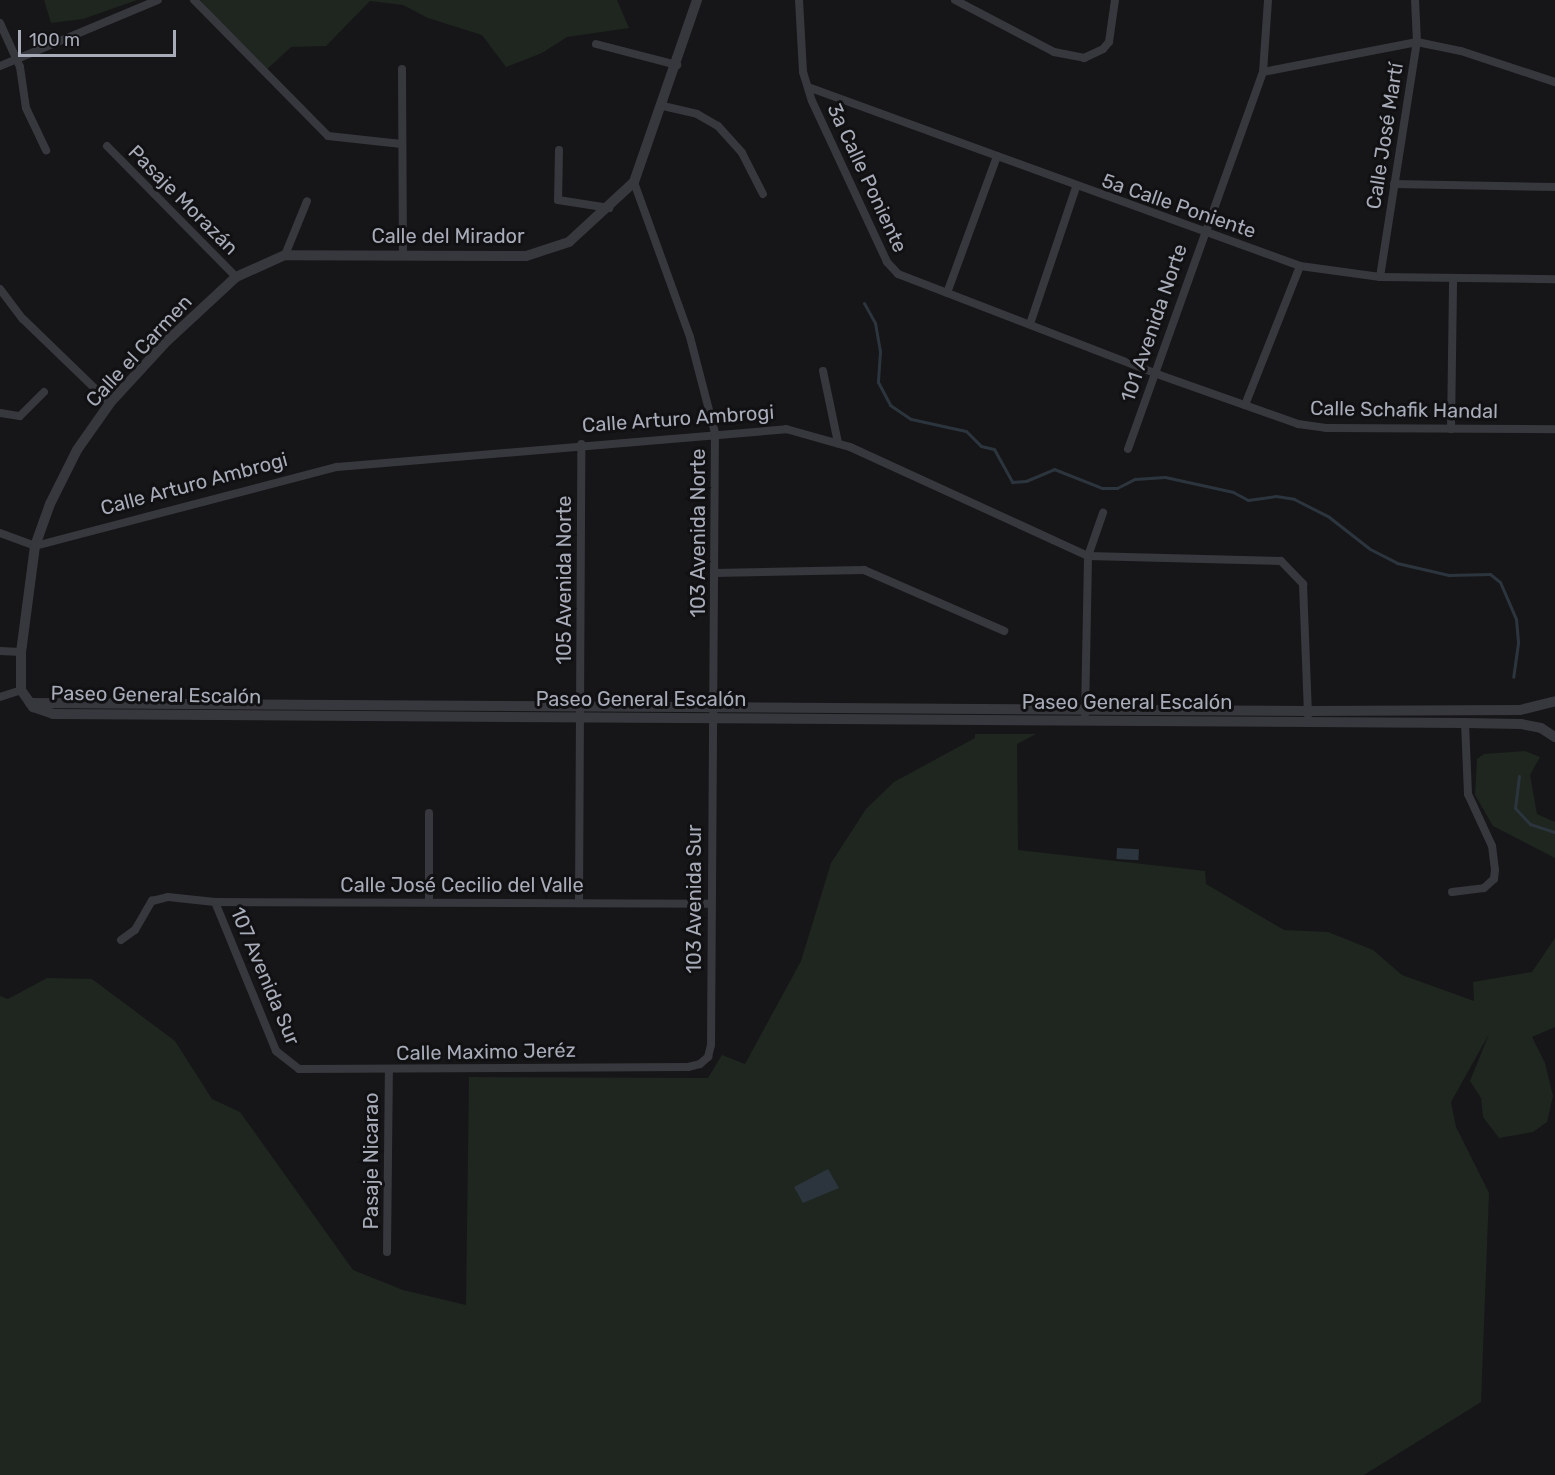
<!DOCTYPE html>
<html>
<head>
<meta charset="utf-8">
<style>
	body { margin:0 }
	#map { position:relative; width:1555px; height:1475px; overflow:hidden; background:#161618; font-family:Rubik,sans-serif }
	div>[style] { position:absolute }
	.green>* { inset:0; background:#1e261f }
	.water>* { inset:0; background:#2c353d; transform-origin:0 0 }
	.stream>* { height:3px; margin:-1.5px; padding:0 1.5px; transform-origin:1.5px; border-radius:1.5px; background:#2c353d }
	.minor>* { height:8px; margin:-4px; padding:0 4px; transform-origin:4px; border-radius:4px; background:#37383d }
	.tertiary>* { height:10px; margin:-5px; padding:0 5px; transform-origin:5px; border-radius:5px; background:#37383d }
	span { translate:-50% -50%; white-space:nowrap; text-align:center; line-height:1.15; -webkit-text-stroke:6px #111113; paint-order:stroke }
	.street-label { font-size:20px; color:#a8acb9 }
	.scale { position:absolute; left:18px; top:30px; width:158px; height:27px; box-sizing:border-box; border:3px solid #a8acb9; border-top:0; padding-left:8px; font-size:18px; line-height:21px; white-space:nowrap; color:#a8acb9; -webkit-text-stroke:4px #111113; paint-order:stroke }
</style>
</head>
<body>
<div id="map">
	<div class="green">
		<div style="clip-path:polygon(44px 0,137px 0,83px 19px,51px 23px)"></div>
		<div style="clip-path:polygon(200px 0,617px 0,629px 28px,567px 37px,542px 53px,506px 67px,482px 35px,428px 18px,403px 5px,370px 1px,326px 46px,291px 47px,264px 72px)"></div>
		<div style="clip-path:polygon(975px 734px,1036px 734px,1017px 744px,1018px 850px,1205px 871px,1206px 884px,1284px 930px,1328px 932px,1373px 950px,1402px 975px,1474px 1001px,1473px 982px,1532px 972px,1555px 938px,1555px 1027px,1532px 1037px,1545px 1063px,1553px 1096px,1547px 1122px,1533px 1132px,1499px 1138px,1483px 1117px,1481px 1098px,1470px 1081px,1489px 1034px,1451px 1102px,1456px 1127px,1489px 1193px,1481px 1402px,1364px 1475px,0 1475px,0 996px,8px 999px,47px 978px,92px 979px,175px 1041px,212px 1099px,240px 1112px,353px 1270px,403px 1290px,466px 1305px,469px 1077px,708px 1078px,722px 1055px,745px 1064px,801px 961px,831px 863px,866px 809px,894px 782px,975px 738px)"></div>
		<div style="clip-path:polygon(1525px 751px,1540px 757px,1530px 775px,1537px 814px,1555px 822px,1555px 858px,1493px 826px,1475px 795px,1477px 759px,1484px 754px)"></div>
	</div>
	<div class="water">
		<div style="left:1117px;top:848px;width:22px;height:11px;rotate:3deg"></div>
		<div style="clip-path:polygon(828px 1169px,839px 1188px,803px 1203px,794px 1187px)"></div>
	</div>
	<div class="stream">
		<div style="left:864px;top:303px;width:23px;rotate:61deg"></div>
		<div style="left:875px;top:323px;width:29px;rotate:80deg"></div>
		<div style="left:880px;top:352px;width:30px;rotate:94deg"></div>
		<div style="left:878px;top:382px;width:26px;rotate:62deg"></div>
		<div style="left:890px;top:405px;width:25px;rotate:34deg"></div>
		<div style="left:911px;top:419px;width:56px;rotate:12.3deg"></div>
		<div style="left:966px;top:431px;width:21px;rotate:45deg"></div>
		<div style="left:981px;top:446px;width:13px;rotate:13deg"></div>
		<div style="left:994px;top:449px;width:38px;rotate:61deg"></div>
		<div style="left:1012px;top:482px;width:14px;rotate:-4deg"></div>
		<div style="left:1026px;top:481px;width:30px;rotate:-23deg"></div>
		<div style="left:1054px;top:469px;width:52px;rotate:21.6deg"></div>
		<div style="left:1102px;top:488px;width:15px"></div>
		<div style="left:1117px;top:488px;width:20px;rotate:-27deg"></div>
		<div style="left:1135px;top:479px;width:30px;rotate:-4deg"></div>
		<div style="left:1165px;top:477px;width:70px;rotate:12.4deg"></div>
		<div style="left:1233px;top:492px;width:17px;rotate:28deg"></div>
		<div style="left:1248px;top:500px;width:28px;rotate:-8deg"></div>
		<div style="left:1276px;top:496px;width:18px;rotate:9deg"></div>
		<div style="left:1294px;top:499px;width:39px;rotate:27deg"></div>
		<div style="left:1329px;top:517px;width:52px;rotate:38deg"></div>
		<div style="left:1370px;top:549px;width:30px;rotate:27deg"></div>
		<div style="left:1397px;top:563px;width:53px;rotate:13deg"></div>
		<div style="left:1449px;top:575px;width:41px;rotate:-1.4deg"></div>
		<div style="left:1490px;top:574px;width:13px;rotate:39deg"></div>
		<div style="left:1500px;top:582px;width:40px;rotate:66.6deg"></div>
		<div style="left:1516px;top:619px;width:24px;rotate:85deg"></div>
		<div style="left:1518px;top:643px;width:34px;rotate:98deg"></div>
		<div style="left:1519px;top:776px;width:32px;rotate:97deg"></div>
		<div style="left:1515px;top:808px;width:22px;rotate:47deg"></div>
		<div style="left:1530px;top:824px;width:26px;rotate:18deg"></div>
	</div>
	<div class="minor">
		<div style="left:194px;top:0;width:191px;rotate:45.4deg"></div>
		<div style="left:328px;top:136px;width:74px;rotate:6.2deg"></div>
		<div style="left:799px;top:0;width:72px;rotate:86.8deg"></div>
		<div style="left:803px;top:72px;width:30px;rotate:73deg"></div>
		<div style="left:812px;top:101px;width:178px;rotate:65deg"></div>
		<div style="left:887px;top:262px;width:16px;rotate:47deg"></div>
		<div style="left:898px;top:274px;width:274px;rotate:21.1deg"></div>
		<div style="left:1154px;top:373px;width:153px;rotate:19.5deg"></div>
		<div style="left:1298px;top:424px;width:28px;rotate:8deg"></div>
		<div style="left:1326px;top:428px;width:229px;rotate:0.3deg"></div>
		<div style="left:955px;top:0;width:112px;rotate:27.7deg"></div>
		<div style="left:1054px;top:52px;width:31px;rotate:11deg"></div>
		<div style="left:1084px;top:58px;width:21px;rotate:-25deg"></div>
		<div style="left:1103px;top:49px;width:9px;rotate:-49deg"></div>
		<div style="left:1109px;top:42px;width:42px;rotate:-81.9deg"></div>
		<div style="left:0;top:23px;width:48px;rotate:65.6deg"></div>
		<div style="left:20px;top:67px;width:41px;rotate:81.7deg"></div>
		<div style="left:26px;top:108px;width:47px;rotate:64.5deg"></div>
		<div style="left:596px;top:44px;width:84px;rotate:14.5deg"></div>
		<div style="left:0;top:66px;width:171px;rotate:-22.7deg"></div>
		<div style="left:402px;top:69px;width:185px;rotate:89.7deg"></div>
		<div style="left:1263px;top:72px;width:157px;rotate:-11deg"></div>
		<div style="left:1417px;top:42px;width:45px;rotate:11.6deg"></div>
		<div style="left:1461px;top:51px;width:99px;rotate:18.3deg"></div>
		<div style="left:808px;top:87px;width:524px;rotate:19.99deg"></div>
		<div style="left:1300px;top:266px;width:81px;rotate:7.8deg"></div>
		<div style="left:1380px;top:277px;width:175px;rotate:0.7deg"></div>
		<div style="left:663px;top:106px;width:35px;rotate:13deg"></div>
		<div style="left:697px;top:114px;width:24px;rotate:30deg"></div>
		<div style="left:718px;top:126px;width:36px;rotate:48deg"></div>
		<div style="left:742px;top:153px;width:46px;rotate:62.9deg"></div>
		<div style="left:107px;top:146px;width:184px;rotate:45.4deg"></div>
		<div style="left:559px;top:150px;width:50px;rotate:91.1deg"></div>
		<div style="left:558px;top:200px;width:52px;rotate:8.9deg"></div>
		<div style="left:1394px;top:184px;width:161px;rotate:1.1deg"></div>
		<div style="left:285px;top:255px;width:58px;rotate:-67.8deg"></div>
		<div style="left:1380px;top:277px;width:238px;rotate:-81.1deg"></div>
		<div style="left:1417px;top:42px;width:42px;rotate:-92.7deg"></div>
		<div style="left:0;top:289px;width:38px;rotate:53deg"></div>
		<div style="left:23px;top:319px;width:121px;rotate:44deg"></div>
		<div style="left:947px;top:293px;width:146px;rotate:-69.9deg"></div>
		<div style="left:1030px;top:324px;width:145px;rotate:-71.4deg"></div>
		<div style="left:823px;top:371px;width:74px;rotate:78.2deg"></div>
		<div style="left:1245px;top:405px;width:149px;rotate:-68.4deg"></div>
		<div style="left:0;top:413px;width:20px;rotate:9deg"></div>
		<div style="left:20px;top:416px;width:34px;rotate:-45deg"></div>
		<div style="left:1451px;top:429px;width:151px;rotate:-89.2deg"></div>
		<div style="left:1128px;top:449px;width:400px;rotate:-70.3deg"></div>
		<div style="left:1263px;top:72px;width:72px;rotate:-86deg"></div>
		<div style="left:0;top:533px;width:37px;rotate:20deg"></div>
		<div style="left:35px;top:546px;width:312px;rotate:-14.7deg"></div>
		<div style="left:337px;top:467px;width:451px;rotate:-4.8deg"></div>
		<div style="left:786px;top:429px;width:66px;rotate:15.7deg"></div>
		<div style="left:850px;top:447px;width:262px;rotate:24.6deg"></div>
		<div style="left:1088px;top:556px;width:193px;rotate:1.5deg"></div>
		<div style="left:1281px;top:561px;width:32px;rotate:46deg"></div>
		<div style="left:1303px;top:584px;width:131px;rotate:87.8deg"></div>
		<div style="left:714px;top:573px;width:150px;rotate:-1.1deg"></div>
		<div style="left:864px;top:570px;width:153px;rotate:23.5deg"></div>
		<div style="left:0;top:651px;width:21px;rotate:3deg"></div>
		<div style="left:0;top:697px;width:22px;rotate:-18deg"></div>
		<div style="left:1085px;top:714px;width:158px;rotate:-88.9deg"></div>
		<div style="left:1088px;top:556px;width:46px;rotate:-70.8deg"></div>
		<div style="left:1452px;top:892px;width:32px;rotate:-7deg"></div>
		<div style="left:1484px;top:888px;width:13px;rotate:-42deg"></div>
		<div style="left:1494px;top:879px;width:9px;rotate:-84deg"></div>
		<div style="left:1495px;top:870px;width:24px;rotate:-97deg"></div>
		<div style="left:1492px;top:846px;width:57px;rotate:-114.8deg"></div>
		<div style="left:1468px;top:794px;width:71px;rotate:-92.4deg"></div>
		<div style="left:429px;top:901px;width:88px;rotate:-90deg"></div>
		<div style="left:215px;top:902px;width:161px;rotate:67.7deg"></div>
		<div style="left:276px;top:1051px;width:29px;rotate:38deg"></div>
		<div style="left:299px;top:1069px;width:389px;rotate:-0.3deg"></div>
		<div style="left:688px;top:1067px;width:12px;rotate:-14deg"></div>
		<div style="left:700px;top:1064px;width:11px;rotate:-41deg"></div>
		<div style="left:708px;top:1057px;width:12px;rotate:-76deg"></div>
		<div style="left:711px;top:1045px;width:612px;rotate:-89.63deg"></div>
		<div style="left:715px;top:433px;width:99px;rotate:-104.6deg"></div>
		<div style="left:690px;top:337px;width:165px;rotate:-109.9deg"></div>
		<div style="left:579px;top:902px;width:458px;rotate:-89.7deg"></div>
		<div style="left:121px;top:940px;width:17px;rotate:-36deg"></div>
		<div style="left:135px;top:930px;width:34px;rotate:-60deg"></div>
		<div style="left:152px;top:901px;width:16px;rotate:-14deg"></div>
		<div style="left:168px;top:897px;width:47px;rotate:6.1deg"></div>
		<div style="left:215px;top:902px;width:494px;rotate:0.2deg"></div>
		<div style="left:387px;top:1252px;width:183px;rotate:-89.4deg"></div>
	</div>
	<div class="tertiary">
		<div style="left:697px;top:0;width:193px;rotate:109.1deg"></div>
		<div style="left:634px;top:182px;width:88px;rotate:137.3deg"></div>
		<div style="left:569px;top:242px;width:45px;rotate:162deg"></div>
		<div style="left:526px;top:256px;width:241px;rotate:-179.8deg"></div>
		<div style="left:285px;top:255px;width:54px;rotate:155.8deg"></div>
		<div style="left:236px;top:277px;width:98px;rotate:137.1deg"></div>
		<div style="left:164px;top:344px;width:80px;rotate:132.5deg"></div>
		<div style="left:110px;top:403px;width:57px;rotate:125.1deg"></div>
		<div style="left:77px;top:450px;width:60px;rotate:116.6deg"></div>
		<div style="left:50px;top:504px;width:45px;rotate:109.7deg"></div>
		<div style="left:35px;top:546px;width:107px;rotate:97.5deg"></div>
		<div style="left:21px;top:652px;width:38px;rotate:90deg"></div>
		<div style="left:21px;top:690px;width:21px;rotate:55deg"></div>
		<div style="left:33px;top:707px;width:21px;rotate:19deg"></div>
		<div style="left:53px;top:714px;width:1412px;rotate:0.37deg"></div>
		<div style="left:1465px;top:723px;width:56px;rotate:1deg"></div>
		<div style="left:1521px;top:724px;width:20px;rotate:11deg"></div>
		<div style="left:1541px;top:728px;width:17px;rotate:33deg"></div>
		<div style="left:30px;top:703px;width:1278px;rotate:0.36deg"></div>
		<div style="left:1308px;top:711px;width:212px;rotate:-0.3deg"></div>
		<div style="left:1520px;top:710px;width:36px;rotate:-14deg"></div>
	</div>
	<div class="street-label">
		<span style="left:1385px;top:136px;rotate:-81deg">Calle José Martí</span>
		<span style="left:867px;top:178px;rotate:65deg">3a Calle Poniente</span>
		<span style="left:183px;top:200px;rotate:45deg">Pasaje Morazán</span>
		<span style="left:1179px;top:206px;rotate:19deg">5a Calle Poniente</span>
		<span style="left:448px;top:236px">Calle del Mirador</span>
		<span style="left:1154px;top:323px;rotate:-71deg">101 Avenida Norte</span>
		<span style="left:139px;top:351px;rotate:-47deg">Calle el Carmen</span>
		<span style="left:1404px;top:410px;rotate:1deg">Calle Schafik Handal</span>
		<span style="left:678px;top:419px;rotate:-4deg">Calle Arturo Ambrogi</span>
		<span style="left:194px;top:484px;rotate:-15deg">Calle Arturo Ambrogi</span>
		<span style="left:698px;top:533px;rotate:-90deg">103 Avenida Norte</span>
		<span style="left:564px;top:580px;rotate:-90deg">105 Avenida Norte</span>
		<span style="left:156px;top:695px;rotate:1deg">Paseo General Escalón</span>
		<span style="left:641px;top:699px">Paseo General Escalón</span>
		<span style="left:1127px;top:702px">Paseo General Escalón</span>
		<span style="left:462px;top:885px">Calle José Cecilio del Valle</span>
		<span style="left:694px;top:899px;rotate:-90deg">103 Avenida Sur</span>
		<span style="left:265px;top:976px;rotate:67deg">107 Avenida Sur</span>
		<span style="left:486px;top:1052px;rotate:-1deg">Calle Maximo Jeréz</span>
		<span style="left:371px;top:1161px;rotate:-90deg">Pasaje Nicarao</span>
	</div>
	<div class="scale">100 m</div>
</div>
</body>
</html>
